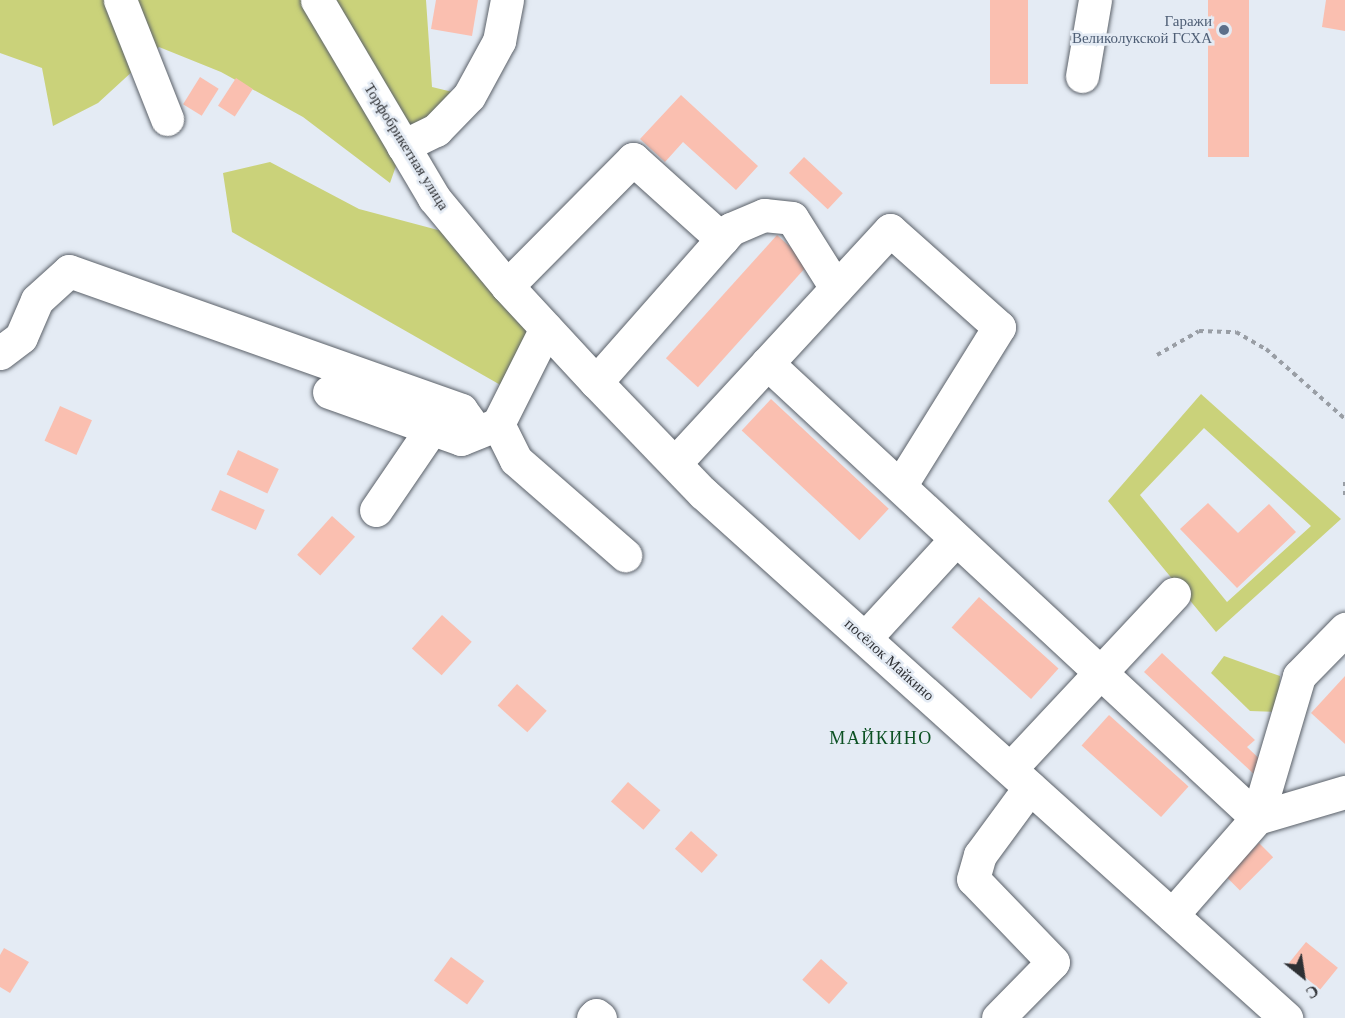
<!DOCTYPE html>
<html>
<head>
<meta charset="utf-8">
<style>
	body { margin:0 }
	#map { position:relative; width:1345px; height:1018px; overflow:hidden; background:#e4ebf4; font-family:"Times New Roman",serif }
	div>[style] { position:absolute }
	.green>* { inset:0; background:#cad27a }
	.building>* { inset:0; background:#fabfb0; transform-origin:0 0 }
	.path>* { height:4px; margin-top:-2px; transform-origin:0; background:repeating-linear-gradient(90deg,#999ea5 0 4.5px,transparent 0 9px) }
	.roads { filter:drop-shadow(0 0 2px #5b6169) drop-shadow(0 0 2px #5b6169) }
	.minor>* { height:33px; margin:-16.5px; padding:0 16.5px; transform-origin:16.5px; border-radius:16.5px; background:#fff }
	.dots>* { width:16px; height:16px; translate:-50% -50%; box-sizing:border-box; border:3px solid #e4ebf4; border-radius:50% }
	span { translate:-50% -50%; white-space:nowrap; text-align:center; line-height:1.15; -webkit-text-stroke:5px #e4ebf4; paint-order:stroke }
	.service-label { font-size:15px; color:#4e5e75 }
	.right { translate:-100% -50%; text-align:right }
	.street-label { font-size:15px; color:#2e3034 }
	.quarter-label { font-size:18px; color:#0c5123; letter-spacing:1.5px }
	.north { position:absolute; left:1273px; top:946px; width:60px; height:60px; -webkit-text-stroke:4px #e4ebf4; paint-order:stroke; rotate:150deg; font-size:16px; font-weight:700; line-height:24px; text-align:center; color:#2e3034 }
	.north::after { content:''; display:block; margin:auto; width:21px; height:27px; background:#2e3034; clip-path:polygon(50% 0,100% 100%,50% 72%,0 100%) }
</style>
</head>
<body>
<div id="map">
	<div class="green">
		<div style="clip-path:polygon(0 0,426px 0,432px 87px,469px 96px,403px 146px,390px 183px,303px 117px,221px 72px,159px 47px,98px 103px,53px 126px,42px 68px,0 53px)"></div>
		<div style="clip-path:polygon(270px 162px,359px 209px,468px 238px,546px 328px,504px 387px,232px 232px,223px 173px)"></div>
		<div style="clip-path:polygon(evenodd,1201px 394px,1341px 519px,1216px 632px,1108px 501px,1201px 394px,1204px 428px,1311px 526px,1227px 602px,1140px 495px,1204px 428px)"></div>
		<div style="clip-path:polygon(1224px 656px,1280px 676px,1278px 712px,1250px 711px,1211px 673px)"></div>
	</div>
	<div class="building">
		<div style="clip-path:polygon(436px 0,478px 0,472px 36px,431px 29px)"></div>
		<div style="left:990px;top:0;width:38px;height:84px"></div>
		<div style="left:1208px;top:0;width:41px;height:157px"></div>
		<div style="clip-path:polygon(1326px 0,1345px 0,1345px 31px,1322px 27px)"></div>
		<div style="left:200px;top:77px;width:22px;height:32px;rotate:32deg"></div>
		<div style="left:236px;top:78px;width:20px;height:33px;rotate:33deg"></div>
		<div style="clip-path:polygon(681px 95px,758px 166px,736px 190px,683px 142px,665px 162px,640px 139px)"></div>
		<div style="left:804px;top:157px;width:53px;height:22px;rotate:43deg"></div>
		<div style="left:777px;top:235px;width:43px;height:166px;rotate:42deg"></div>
		<div style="left:771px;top:399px;width:161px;height:43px;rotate:43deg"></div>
		<div style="left:60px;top:406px;width:35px;height:38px;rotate:24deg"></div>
		<div style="left:238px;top:450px;width:45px;height:27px;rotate:25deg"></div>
		<div style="left:220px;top:490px;width:49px;height:22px;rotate:24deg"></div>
		<div style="clip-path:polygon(1208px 503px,1238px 533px,1269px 504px,1296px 532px,1237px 588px,1180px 529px)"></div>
		<div style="left:332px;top:516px;width:31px;height:52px;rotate:42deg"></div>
		<div style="left:979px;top:597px;width:107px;height:41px;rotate:42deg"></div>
		<div style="left:442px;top:615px;width:40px;height:45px;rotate:42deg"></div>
		<div style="clip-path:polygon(1162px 653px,1255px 740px,1247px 747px,1266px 765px,1256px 776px,1144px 672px)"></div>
		<div style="clip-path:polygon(1345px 676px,1345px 744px,1311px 713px)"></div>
		<div style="left:517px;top:684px;width:40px;height:29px;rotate:42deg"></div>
		<div style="left:1109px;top:715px;width:107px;height:41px;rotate:42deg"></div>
		<div style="left:628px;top:782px;width:43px;height:26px;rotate:41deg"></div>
		<div style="left:691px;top:831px;width:36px;height:24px;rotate:42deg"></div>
		<div style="left:1259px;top:843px;width:20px;height:47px;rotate:45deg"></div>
		<div style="left:1306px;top:942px;width:41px;height:28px;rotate:39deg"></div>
		<div style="clip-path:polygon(4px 948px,29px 962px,10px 993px,0 987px,0 955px)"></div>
		<div style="left:451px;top:957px;width:41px;height:29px;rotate:36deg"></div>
		<div style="left:821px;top:959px;width:36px;height:28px;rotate:42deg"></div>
	</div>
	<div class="path">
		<div style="left:1157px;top:355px;width:48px;rotate:-29.7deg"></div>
		<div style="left:1199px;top:331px;width:37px;rotate:2deg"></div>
		<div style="left:1236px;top:332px;width:34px;rotate:30deg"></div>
		<div style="left:1266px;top:349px;width:106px;rotate:41.5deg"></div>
		<div style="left:1345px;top:495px;width:13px;rotate:-90deg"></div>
	</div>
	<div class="roads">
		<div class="minor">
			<div style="left:120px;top:0;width:128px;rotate:68.4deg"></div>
			<div style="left:317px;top:0;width:230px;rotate:59.4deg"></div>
			<div style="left:434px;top:198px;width:114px;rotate:50.3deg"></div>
			<div style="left:507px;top:286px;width:131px;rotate:47.2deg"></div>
			<div style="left:596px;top:382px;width:154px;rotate:46.1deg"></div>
			<div style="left:703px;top:493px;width:785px;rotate:42deg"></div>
			<div style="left:1082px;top:76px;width:77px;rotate:-80.3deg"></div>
			<div style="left:403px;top:146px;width:37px;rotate:-26deg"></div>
			<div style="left:436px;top:130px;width:47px;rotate:-45.9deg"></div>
			<div style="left:469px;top:96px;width:63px;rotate:-61.4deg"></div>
			<div style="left:499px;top:41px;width:42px;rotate:-79deg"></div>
			<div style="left:507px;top:286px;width:179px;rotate:-45.2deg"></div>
			<div style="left:633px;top:159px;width:120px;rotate:42deg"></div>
			<div style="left:0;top:353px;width:26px;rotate:-37deg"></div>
			<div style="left:21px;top:337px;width:40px;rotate:-66.6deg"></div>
			<div style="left:37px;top:300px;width:43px;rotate:-42.2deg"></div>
			<div style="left:69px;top:271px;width:416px;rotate:19.5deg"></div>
			<div style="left:461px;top:410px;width:27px;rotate:54deg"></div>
			<div style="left:767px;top:363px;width:669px;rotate:42.88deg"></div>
			<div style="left:596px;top:382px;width:204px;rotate:-48.6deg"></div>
			<div style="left:731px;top:229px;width:36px;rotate:-23deg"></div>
			<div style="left:764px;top:215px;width:28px;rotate:6deg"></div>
			<div style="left:792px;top:218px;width:83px;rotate:57.8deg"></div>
			<div style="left:329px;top:392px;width:140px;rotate:19.6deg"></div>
			<div style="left:461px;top:439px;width:40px;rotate:-22deg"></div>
			<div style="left:498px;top:424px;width:107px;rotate:-63.4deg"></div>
			<div style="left:498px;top:424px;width:40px;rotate:63.4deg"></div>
			<div style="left:516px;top:460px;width:145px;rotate:41.1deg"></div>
			<div style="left:675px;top:463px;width:317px;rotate:-47.3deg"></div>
			<div style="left:890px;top:230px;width:146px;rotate:41.7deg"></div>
			<div style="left:999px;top:327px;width:187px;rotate:121.9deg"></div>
			<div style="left:376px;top:510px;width:99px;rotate:-55.7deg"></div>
			<div style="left:865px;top:638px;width:134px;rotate:-47.4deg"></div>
			<div style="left:1010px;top:769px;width:240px;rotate:-46.9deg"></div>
			<div style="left:1257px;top:818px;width:92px;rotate:-16.5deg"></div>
			<div style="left:1172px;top:915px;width:129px;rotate:-48.8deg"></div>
			<div style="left:1257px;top:818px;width:148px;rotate:-73.5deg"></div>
			<div style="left:1299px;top:676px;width:66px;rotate:-45.6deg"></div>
			<div style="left:593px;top:1018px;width:4px;rotate:-45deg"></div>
			<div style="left:596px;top:1015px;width:5px;rotate:37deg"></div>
			<div style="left:998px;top:1018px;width:78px;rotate:-45.5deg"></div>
			<div style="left:1053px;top:962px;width:115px;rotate:-133.9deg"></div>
			<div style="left:973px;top:879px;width:25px;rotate:-74deg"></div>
			<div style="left:980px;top:855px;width:84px;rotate:-53.7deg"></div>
		</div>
	</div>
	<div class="dots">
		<div style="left:1224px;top:30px;background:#5c6f8a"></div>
	</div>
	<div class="service-label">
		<span class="right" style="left:1212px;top:30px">Гаражи<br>Великолукской ГСХА</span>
	</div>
	<div class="street-label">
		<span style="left:406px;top:147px;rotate:58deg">Торфобрикетная улица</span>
		<span style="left:889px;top:660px;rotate:42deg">посёлок Майкино</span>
	</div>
	<div class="quarter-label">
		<span style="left:881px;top:738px">МАЙКИНО</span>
	</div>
	<div class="north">С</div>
</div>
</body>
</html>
